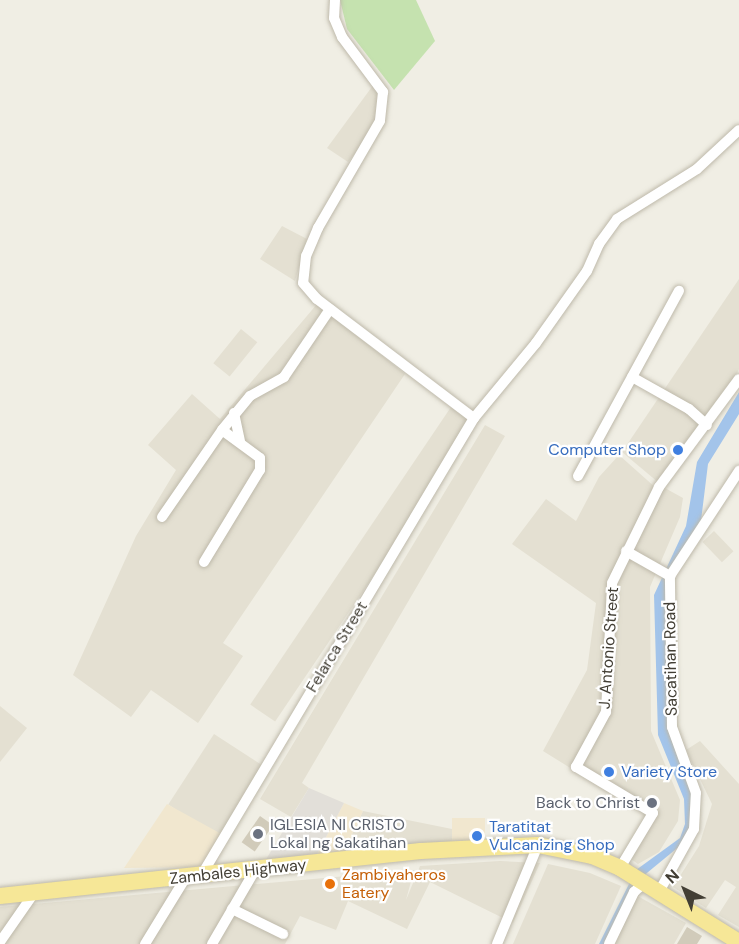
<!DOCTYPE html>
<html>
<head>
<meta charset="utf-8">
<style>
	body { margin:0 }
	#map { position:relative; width:739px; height:944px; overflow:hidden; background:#f0eee4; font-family:"DM Sans",sans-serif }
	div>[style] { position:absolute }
	.residential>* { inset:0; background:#e4e0d2; transform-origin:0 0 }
	.commercial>* { inset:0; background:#f1e7cf; transform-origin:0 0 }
	.industrial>* { inset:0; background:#e2dfd9 }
	.green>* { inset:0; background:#c5e2af }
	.water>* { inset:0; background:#a3c4ea }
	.building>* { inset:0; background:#d1cbba; transform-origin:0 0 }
	.roads { filter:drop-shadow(0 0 2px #beb9aa) drop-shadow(0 0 2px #beb9aa) }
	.street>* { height:10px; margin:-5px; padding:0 5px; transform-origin:5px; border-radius:5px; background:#fff }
	.primary>* { height:16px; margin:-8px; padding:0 8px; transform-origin:8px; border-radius:8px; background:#f6e797 }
	.dots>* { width:16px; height:16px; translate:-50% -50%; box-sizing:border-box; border:3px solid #fff; border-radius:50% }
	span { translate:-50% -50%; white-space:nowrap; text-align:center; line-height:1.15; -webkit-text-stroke:4.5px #fff; paint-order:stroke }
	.shop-label { font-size:16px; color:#366cbe }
	.right { translate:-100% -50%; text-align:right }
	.left { translate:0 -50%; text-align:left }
	.street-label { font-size:16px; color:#423e34 }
	.worship-label { font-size:16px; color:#5b616d }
	.food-label { font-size:16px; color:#c56008 }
	.north { position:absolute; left:655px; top:860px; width:60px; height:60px; -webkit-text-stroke:4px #fff; paint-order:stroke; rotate:317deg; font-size:16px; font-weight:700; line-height:24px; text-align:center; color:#423e34 }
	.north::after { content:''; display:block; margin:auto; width:21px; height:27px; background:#423e34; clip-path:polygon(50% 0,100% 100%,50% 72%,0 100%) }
</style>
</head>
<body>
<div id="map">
	<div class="residential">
		<div style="clip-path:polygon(374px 84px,382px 92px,373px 131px,348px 162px,327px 148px)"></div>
		<div style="clip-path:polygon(282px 226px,307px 239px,295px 281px,260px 259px)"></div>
		<div style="clip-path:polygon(739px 279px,739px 369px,725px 400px,659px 483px,622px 452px)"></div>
		<div style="clip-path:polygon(317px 304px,405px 374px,223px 643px,243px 656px,198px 723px,151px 690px,131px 717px,73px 675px,136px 536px,176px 470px,148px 445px,192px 394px,220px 419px)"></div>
		<div style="left:241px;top:329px;width:21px;height:44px;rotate:39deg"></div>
		<div style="left:451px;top:407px;width:30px;height:359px;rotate:34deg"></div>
		<div style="clip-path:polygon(485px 425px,505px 436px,302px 783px,309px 788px,291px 817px,260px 799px)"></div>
		<div style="clip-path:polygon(619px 455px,656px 488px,611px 579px,604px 710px,572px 769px,543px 751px,587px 670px,596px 603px,512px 544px,546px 499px,576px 521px,599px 477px)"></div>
		<div style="clip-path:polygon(663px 487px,683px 498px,680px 517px,650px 587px,651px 731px,680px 800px,678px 821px,659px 852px,638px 864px,631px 859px,659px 810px,580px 766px,604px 726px,614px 584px)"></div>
		<div style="left:714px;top:531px;width:28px;height:16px;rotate:46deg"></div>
		<div style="clip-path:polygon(0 706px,27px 728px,0 762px)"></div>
		<div style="left:214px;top:734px;width:62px;height:84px;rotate:33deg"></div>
		<div style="clip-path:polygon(700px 741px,739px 784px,739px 927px,718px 915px,736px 887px,725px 880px,706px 908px,673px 887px,699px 846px,712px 804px,686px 750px)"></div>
		<div style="clip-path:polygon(363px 811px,452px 829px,452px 844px,343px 853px)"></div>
		<div style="clip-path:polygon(500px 861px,540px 863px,513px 923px,430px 882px,407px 929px,348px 901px,336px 930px,300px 916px,285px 944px,0 944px,0 907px,414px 870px,406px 900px,420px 866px)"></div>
		<div style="clip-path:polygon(548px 864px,590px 873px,621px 886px,595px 944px,513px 944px)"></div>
		<div style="clip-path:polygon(634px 894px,686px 923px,674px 944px,612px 944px)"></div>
	</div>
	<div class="commercial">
		<div style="clip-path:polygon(344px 803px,363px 811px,343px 853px,316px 856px)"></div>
		<div style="clip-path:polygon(167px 804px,225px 836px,205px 867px,124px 868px)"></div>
		<div style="left:452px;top:818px;width:33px;height:26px"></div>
	</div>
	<div class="industrial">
		<div style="clip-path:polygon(309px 788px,344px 803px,316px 856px,265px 861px)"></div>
	</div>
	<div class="green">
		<div style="clip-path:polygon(340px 0,416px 0,435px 41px,394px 90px,347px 29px)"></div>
	</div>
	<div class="water">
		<div style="clip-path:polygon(739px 392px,739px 414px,708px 464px,700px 529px,669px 587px,668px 728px,694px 796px,692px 828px,681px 845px,642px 877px,607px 944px,599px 944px,636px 870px,680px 838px,685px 824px,684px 799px,658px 735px,654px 595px,686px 526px,697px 462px)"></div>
	</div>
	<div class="building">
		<div style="left:260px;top:816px;width:16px;height:32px;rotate:35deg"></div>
		<div style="clip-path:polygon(687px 927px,702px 936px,697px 944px,677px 944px)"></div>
	</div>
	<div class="roads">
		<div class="street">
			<div style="left:335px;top:0;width:18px;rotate:93deg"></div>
			<div style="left:334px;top:18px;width:21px;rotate:67deg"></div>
			<div style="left:342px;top:37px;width:69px;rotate:53.3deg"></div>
			<div style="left:383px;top:92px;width:29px;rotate:96deg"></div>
			<div style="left:380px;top:121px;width:124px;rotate:120.1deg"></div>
			<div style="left:318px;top:228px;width:30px;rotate:113deg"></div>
			<div style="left:306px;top:256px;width:27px;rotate:96deg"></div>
			<div style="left:303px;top:283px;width:21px;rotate:49deg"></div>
			<div style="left:317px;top:299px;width:197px;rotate:37.2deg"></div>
			<div style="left:632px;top:377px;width:65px;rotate:29.3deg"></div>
			<div style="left:689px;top:409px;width:24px;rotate:42deg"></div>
			<div style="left:234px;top:413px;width:29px;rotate:78deg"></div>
			<div style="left:578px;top:476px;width:211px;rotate:-61.4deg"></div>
			<div style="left:162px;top:517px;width:106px;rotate:-55.4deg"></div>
			<div style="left:626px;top:551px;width:51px;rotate:29.6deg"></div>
			<div style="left:204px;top:562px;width:108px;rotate:-58.7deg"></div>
			<div style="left:260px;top:470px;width:12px;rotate:-90deg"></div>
			<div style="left:260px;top:458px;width:47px;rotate:-143.6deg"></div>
			<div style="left:222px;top:430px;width:44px;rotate:-50.5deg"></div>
			<div style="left:250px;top:396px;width:39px;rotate:-29deg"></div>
			<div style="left:284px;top:377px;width:82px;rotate:-55.9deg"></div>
			<div style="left:620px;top:868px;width:64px;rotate:-59deg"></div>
			<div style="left:653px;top:813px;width:90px;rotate:-149.1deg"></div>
			<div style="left:576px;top:767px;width:63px;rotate:-61.4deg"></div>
			<div style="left:606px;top:712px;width:129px;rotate:-87.3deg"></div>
			<div style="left:612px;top:583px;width:107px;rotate:-63.9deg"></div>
			<div style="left:659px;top:487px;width:134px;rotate:-53.5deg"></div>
			<div style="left:201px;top:876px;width:533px;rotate:-59.2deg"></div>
			<div style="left:474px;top:418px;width:97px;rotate:-50.4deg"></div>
			<div style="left:536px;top:343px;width:88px;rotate:-54.7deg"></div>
			<div style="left:587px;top:271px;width:30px;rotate:-66deg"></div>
			<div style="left:599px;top:244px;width:31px;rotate:-54deg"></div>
			<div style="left:617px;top:219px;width:94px;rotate:-32deg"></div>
			<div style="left:697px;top:169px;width:57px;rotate:-42.9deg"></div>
			<div style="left:660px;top:890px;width:70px;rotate:-60.9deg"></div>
			<div style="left:694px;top:829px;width:36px;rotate:-87deg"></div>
			<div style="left:696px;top:793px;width:70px;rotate:-110deg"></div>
			<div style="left:672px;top:727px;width:151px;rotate:-90.8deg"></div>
			<div style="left:670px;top:576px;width:126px;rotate:-56.7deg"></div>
			<div style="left:232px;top:909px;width:57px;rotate:26.1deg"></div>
			<div style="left:0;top:942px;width:60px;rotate:-55.2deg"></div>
			<div style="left:145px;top:944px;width:79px;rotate:-58.5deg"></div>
			<div style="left:212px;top:944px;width:86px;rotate:-59.8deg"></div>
			<div style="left:497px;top:944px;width:107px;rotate:-67.5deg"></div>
			<div style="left:609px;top:944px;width:58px;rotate:-64.3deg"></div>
			<div style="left:634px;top:892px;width:15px;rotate:-42deg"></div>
		</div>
		<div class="primary">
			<div style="left:0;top:896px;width:423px;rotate:-6.1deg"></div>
			<div style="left:421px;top:851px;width:117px;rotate:-2.9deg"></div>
			<div style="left:538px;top:845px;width:55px;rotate:11.5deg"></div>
			<div style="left:592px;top:856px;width:30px;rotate:23deg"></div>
			<div style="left:620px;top:868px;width:140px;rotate:31.9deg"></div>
		</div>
	</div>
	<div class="dots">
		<div style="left:678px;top:450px;background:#3f7fe0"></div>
		<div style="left:609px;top:772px;background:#3f7fe0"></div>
		<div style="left:652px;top:803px;background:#6b7280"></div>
		<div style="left:258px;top:834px;background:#6b7280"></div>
		<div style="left:477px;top:836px;background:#3f7fe0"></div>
		<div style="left:330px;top:884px;background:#e8710a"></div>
	</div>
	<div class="shop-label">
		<span class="right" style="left:666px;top:450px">Computer Shop</span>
		<span class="left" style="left:621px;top:772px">Variety Store</span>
		<span class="left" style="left:489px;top:836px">Taratitat<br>Vulcanizing Shop</span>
	</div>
	<div class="street-label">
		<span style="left:337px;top:647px;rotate:-59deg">Felarca Street</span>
		<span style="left:609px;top:648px;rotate:-86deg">J. Antonio Street</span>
		<span style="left:671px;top:659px;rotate:-91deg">Sacatihan Road</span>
		<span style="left:238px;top:872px;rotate:-6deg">Zambales Highway</span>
	</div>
	<div class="worship-label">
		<span class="right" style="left:640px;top:803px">Back to Christ</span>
		<span class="left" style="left:270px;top:834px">IGLESIA NI CRISTO<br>Lokal ng Sakatihan</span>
	</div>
	<div class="food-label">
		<span class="left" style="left:342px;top:884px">Zambiyaheros<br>Eatery</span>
	</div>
	<div class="north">N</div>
</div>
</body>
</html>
